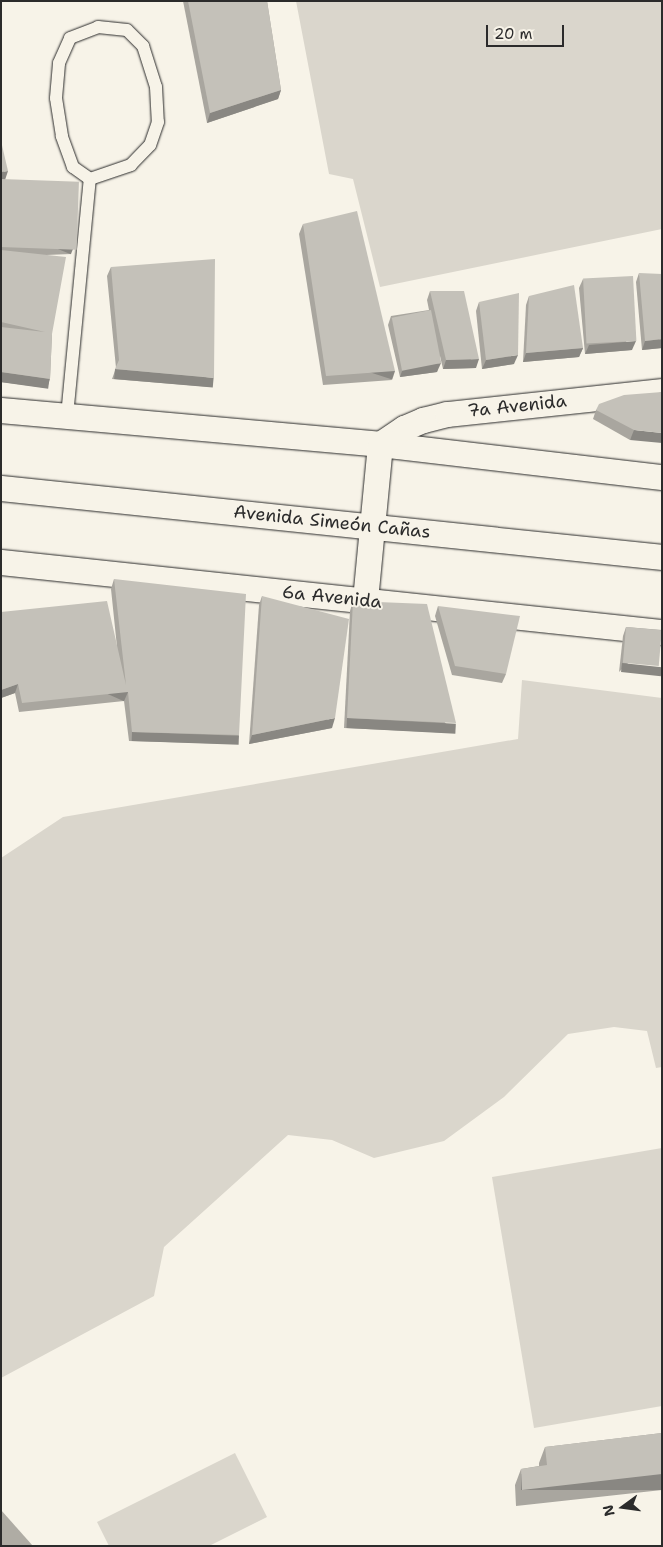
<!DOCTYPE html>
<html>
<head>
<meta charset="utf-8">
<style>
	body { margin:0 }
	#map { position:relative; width:663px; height:1547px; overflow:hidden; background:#f7f3e8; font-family:"Shantell Sans",sans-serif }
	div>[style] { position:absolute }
	.green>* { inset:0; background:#dad6cc }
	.water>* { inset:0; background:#afaca4 }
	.roads { filter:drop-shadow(0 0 1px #2b2b2b) drop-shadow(0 0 1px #2b2b2b) }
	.lane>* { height:12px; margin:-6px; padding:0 6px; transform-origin:6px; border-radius:6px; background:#f7f3e8 }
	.street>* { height:25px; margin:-12.5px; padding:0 12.5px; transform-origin:12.5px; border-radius:12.5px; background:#f7f3e8 }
	.wall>* { inset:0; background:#a9a69f }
	.shaded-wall>* { inset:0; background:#898782; transform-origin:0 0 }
	.building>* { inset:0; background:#c4c1b9; transform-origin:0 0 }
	span { translate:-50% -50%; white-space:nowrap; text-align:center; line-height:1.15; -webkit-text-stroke:4px #f7f3e8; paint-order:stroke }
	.street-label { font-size:18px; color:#2b2b2b }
	.frame { position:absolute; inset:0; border:2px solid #2b2b2b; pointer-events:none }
	.north { position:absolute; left:598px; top:1482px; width:50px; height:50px; -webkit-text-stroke:4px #f7f3e8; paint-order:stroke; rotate:256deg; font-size:14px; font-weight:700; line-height:20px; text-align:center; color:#2b2b2b }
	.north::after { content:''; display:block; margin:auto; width:18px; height:22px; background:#2b2b2b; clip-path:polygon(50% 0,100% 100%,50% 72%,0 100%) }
	.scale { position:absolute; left:486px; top:25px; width:78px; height:22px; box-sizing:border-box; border:2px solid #2b2b2b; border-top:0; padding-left:6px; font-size:15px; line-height:18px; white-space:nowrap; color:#2b2b2b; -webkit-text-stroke:4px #f7f3e8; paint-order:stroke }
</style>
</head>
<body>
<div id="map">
	<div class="green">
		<div style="clip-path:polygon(296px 1px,662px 1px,662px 229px,380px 287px,353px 179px,329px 174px)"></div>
		<div style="clip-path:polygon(522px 680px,662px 698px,662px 1067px,656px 1068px,647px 1031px,614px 1027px,568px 1034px,504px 1097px,444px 1141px,374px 1158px,332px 1140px,288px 1135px,164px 1247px,154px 1296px,1px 1378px,1px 858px,63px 817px,518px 739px)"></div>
		<div style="clip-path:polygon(662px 1148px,662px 1406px,534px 1428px,492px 1177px)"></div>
		<div style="clip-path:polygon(235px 1453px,267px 1517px,209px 1546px,109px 1546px,97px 1522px)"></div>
	</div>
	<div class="water">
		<div style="clip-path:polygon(1px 1510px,33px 1546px,1px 1546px)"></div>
	</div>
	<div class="roads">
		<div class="lane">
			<div style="left:98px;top:27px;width:29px;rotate:6deg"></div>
			<div style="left:127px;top:30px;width:23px;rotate:45deg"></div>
			<div style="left:143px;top:46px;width:43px;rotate:72.4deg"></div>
			<div style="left:156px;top:87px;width:35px;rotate:87deg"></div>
			<div style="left:158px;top:122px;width:24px;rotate:109deg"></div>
			<div style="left:150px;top:145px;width:28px;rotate:134deg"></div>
			<div style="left:131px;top:165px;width:43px;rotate:161.1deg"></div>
			<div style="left:90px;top:179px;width:21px;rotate:-145deg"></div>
			<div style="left:73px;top:167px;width:33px;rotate:-110deg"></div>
			<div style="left:62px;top:136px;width:38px;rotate:-99deg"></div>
			<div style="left:56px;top:98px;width:35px;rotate:-85deg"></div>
			<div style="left:59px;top:63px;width:27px;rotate:-66deg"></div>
			<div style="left:70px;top:38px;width:30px;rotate:-21deg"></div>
			<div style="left:67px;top:416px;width:238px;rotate:-84.5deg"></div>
		</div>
		<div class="street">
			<div style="left:1px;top:410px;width:381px;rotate:5.1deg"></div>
			<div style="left:380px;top:444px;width:284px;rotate:6.7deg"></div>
			<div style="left:1px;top:488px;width:665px;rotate:5.96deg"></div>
			<div style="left:1px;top:562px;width:665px;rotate:6.05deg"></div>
			<div style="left:365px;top:600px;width:157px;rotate:-84.5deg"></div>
			<div style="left:380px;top:444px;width:29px;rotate:-34deg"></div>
			<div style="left:404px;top:428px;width:21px;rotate:-23deg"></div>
			<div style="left:423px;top:420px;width:25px;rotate:-14deg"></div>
			<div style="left:447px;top:414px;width:216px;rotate:-6.1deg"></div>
		</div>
	</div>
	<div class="wall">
		<div style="clip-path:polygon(183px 1px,267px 1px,281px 90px,278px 99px,207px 123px)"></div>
		<div style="clip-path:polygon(1px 141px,5px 180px,71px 254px,46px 255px,52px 334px,50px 379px,47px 388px,1px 382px)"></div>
		<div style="clip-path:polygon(303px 224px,392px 380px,323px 385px,299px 234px)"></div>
		<div style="clip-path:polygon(111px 267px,211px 387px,112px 379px,116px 368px,107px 276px)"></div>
		<div style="clip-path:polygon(639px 273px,662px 348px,642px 350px,636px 282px)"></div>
		<div style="clip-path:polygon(583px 279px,632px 350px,585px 354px,579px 288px)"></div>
		<div style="clip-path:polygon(430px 291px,476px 368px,443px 369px,440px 356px,437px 372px,400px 377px,388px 325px,391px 316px,429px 310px,427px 300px)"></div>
		<div style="clip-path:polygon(529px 296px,583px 348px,579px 357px,523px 362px,526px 305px)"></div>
		<div style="clip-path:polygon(479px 302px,514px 364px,482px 369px,476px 311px)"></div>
		<div style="clip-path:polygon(662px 392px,630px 440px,593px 419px,596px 410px)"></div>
		<div style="clip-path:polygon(114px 579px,239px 735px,236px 744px,129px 741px,124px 701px,19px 712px,15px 693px,1px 698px,1px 612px,117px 647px,111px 589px)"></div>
		<div style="clip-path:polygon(262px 596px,332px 728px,249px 744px,259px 605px)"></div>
		<div style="clip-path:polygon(353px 601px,453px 733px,344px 728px,350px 611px)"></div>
		<div style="clip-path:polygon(438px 606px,506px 674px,502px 683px,452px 675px,435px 616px)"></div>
		<div style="clip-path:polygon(626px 627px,662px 630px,619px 672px,623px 636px)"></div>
		<div style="clip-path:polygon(662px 1433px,662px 1490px,516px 1506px,515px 1485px,521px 1469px,539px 1466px,539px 1463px,545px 1447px)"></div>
	</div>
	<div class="shaded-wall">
		<div style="clip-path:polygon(281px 90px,278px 99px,207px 123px,210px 113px)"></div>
		<div style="clip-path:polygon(8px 171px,5px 180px,1px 181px,1px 172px)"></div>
		<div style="left:75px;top:244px;width:11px;height:74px;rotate:112deg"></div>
		<div style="clip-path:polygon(662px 339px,662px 348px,642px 350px,645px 341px)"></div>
		<div style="clip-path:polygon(636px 341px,632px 350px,585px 354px,589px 345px)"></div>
		<div style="clip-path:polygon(583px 348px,579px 357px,523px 362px,526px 353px)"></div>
		<div style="clip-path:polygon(518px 355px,514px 364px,482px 369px,486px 360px)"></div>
		<div style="clip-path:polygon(479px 359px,476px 368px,443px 369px,446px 360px)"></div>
		<div style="clip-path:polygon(441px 363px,437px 372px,400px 377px,403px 368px)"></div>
		<div style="left:115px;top:369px;width:99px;height:10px;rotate:5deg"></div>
		<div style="left:395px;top:371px;width:9px;height:69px;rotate:108deg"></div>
		<div style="left:1px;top:372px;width:49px;height:10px;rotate:8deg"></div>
		<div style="clip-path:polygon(634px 430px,662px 433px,662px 443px,630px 440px)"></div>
		<div style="left:622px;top:663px;width:40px;height:9px;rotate:6deg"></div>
		<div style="clip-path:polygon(18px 684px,15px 693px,1px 698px,1px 690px)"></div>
		<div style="left:128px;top:692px;width:10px;height:107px;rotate:114deg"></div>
		<div style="clip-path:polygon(335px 718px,332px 728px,249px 744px,252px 735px)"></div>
		<div style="left:347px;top:718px;width:109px;height:10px;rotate:3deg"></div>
		<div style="left:132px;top:732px;width:107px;height:9px;rotate:2deg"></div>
		<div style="left:662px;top:1474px;width:16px;height:141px;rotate:90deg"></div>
	</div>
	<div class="building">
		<div style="clip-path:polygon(188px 1px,267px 1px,281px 90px,210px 113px)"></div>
		<div style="clip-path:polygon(1px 141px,8px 171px,1px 172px)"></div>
		<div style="left:1px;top:179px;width:78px;height:68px;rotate:2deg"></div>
		<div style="clip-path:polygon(357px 211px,395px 371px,326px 376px,303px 224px)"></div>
		<div style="clip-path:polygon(1px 250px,66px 257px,52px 334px,50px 379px,1px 372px,1px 327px,45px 332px,1px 322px)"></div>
		<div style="clip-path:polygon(215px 259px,214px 378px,115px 369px,119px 360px,111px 267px)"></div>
		<div style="clip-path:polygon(639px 273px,662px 274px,662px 339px,645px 341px)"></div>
		<div style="left:633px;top:276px;width:65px;height:50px;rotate:87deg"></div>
		<div style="clip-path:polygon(574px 285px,583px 348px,526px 353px,529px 296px)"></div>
		<div style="clip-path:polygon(430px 291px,464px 291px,479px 359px,446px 360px)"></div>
		<div style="clip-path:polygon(519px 293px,518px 355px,486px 360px,479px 302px)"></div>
		<div style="left:431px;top:310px;width:54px;height:40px;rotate:79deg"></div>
		<div style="clip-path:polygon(662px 392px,662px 433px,634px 430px,596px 410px,599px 404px,624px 395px)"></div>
		<div style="clip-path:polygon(114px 579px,246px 594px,239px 735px,132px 732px,128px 692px,22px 703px,18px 684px,1px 690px,1px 612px,107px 601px,126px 685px)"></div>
		<div style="clip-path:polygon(262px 596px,349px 619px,335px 718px,252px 735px)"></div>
		<div style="clip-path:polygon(353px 601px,427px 604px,456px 723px,347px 718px)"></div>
		<div style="clip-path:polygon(438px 606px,520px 616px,506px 674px,455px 666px)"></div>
		<div style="left:626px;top:627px;width:36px;height:36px;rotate:5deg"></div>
		<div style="clip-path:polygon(662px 1433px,662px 1474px,522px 1490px,521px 1469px,547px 1465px,545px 1447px)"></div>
	</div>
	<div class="street-label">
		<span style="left:517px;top:406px;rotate:-6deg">7a Avenida</span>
		<span style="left:332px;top:522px;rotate:6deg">Avenida Simeón Cañas</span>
		<span style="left:332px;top:597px;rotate:6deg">6a Avenida</span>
	</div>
	<div class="frame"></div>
	<div class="north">N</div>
	<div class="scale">20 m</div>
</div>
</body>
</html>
